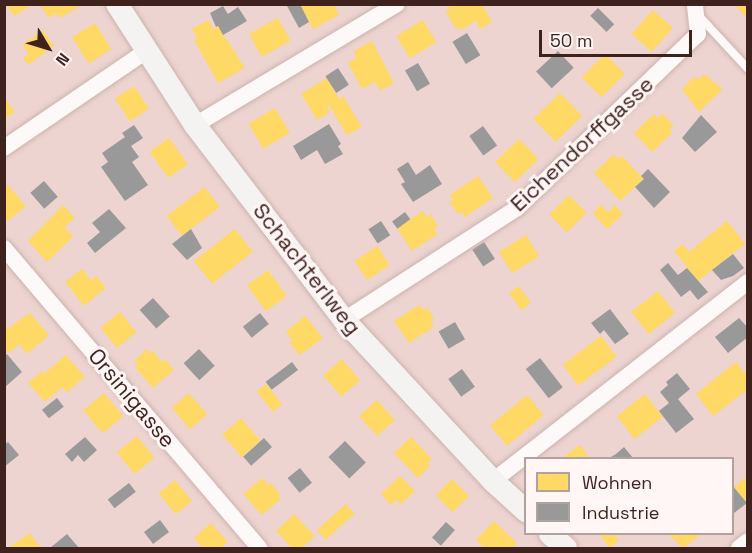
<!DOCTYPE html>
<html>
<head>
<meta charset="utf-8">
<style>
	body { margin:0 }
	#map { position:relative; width:752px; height:553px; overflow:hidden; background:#edd4d0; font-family:"Space Grotesk",sans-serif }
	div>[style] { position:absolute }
	.homes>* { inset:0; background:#ffd966; transform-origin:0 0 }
	.industry>* { inset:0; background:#999; transform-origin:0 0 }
	.roads { filter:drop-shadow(0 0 2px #ccb2ae) drop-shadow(0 0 2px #ccb2ae) }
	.lane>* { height:8px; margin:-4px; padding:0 4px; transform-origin:4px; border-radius:4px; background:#fcf9f8 }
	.street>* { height:16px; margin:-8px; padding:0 8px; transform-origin:8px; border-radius:8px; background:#fcf9f8 }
	.secondary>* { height:22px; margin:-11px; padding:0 11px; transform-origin:11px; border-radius:11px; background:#f5f3f1 }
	span { translate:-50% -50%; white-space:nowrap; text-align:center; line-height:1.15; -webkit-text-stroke:6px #fff6f5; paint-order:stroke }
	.street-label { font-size:22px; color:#3f221e }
	.frame { position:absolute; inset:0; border:6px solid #3f221e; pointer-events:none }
	.legend { position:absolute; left:524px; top:457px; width:210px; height:78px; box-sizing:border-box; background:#fff6f5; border:2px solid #b2a19f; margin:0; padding:8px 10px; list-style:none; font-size:18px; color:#3f221e }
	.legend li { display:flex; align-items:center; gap:12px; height:30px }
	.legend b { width:30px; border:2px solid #b2a19f }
	.north { position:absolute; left:18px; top:18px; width:60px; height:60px; -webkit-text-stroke:4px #fff6f5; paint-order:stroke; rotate:128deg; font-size:16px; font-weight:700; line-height:24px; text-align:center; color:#3f221e }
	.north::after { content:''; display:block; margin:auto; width:21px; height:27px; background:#3f221e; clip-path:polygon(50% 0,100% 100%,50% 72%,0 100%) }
	.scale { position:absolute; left:539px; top:30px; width:153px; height:27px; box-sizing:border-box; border:3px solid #3f221e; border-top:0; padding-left:8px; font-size:18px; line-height:21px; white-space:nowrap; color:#3f221e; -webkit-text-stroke:4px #fff6f5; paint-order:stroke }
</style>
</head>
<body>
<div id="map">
	<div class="homes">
		<div style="clip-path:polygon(4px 4px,27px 4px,29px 7px,14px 16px,8px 7px,4px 9px)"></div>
		<div style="clip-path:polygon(300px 4px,334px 4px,339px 15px,313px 29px)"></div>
		<div style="clip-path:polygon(451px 4px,482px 4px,492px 22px,480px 29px,476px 21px,461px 30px,459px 27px,456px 29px,446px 12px)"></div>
		<div style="clip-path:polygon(733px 4px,748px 4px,748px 13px,745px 16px)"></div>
		<div style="clip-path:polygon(40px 5px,82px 5px,60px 18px,56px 13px,49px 18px)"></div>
		<div style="left:653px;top:10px;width:27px;height:32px;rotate:42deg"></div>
		<div style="left:278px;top:18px;width:26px;height:33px;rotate:61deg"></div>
		<div style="clip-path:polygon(208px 20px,214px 29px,218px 26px,245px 68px,218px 83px,194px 40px,197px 38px,192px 29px)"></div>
		<div style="left:423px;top:20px;width:26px;height:31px;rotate:59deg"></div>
		<div style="left:95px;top:23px;width:31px;height:27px;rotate:58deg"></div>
		<div style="clip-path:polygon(43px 30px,54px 46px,28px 65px,23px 58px,29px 54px,22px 45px)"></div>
		<div style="clip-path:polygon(372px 41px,394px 83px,380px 91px,375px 82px,362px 89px,348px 63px,356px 58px,354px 51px)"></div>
		<div style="left:605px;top:54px;width:28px;height:33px;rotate:45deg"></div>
		<div style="clip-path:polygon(704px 74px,723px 89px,699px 112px,682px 89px,695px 76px,698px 80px)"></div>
		<div style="clip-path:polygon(327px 78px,339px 99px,343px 96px,362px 127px,347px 135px,329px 105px,327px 106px,330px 112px,317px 120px,301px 94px)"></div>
		<div style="left:134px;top:86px;width:27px;height:23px;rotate:56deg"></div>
		<div style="left:560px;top:93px;width:32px;height:37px;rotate:46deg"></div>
		<div style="clip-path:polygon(4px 97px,15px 112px,4px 119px)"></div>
		<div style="left:275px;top:108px;width:29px;height:31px;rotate:59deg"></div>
		<div style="clip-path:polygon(654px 114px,658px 118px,663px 114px,674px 126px,670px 130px,672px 133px,652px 152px,634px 133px)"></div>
		<div style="left:169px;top:138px;width:32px;height:24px;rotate:54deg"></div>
		<div style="left:519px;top:139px;width:28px;height:33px;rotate:46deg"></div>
		<div style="clip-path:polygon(614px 154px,618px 159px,622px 156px,644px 179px,620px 201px,594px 173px)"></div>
		<div style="clip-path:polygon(478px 176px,493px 198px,465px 217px,461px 212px,458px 214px,449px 202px,453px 200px,450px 195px)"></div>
		<div style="clip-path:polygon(8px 185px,26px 206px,8px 221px,4px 217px,4px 187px)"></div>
		<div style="left:205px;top:187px;width:25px;height:48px;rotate:53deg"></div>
		<div style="left:569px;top:195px;width:25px;height:28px;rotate:45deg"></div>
		<div style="clip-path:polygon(63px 205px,75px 218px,65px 227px,73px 237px,47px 262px,28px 241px)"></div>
		<div style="clip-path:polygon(601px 205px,608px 212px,615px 205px,623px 214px,607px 229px,593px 213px)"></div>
		<div style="clip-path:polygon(423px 211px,427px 217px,431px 214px,438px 226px,434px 229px,438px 234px,412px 251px,397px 228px)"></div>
		<div style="clip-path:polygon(727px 221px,745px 244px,698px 281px,674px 251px,683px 244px,689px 252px)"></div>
		<div style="left:235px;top:229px;width:29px;height:52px;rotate:52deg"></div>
		<div style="left:526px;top:235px;width:25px;height:32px;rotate:58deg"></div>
		<div style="left:377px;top:246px;width:23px;height:27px;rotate:56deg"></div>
		<div style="clip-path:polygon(82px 269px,91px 280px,96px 276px,106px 288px,84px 306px,65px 282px)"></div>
		<div style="left:268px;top:270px;width:32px;height:26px;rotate:54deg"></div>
		<div style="left:519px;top:286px;width:21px;height:12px;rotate:55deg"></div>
		<div style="left:658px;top:291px;width:28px;height:34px;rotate:52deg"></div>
		<div style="clip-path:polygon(419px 305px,423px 310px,427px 307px,434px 319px,431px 322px,434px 327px,409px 343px,394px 321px)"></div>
		<div style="left:120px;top:312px;width:26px;height:25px;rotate:51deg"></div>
		<div style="clip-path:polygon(30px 313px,49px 335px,27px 354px,19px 344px,9px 353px,4px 348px,4px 331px)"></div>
		<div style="clip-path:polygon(305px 316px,323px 338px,300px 355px,289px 343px,293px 341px,286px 332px)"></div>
		<div style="left:601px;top:336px;width:26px;height:48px;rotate:53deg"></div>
		<div style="clip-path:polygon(147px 349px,151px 354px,153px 351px,162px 362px,165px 359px,174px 370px,153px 388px,135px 367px,138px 365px,134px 361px)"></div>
		<div style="clip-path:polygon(66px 355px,85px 377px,67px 392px,62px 387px,45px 402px,28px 383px,42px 371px,44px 374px)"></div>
		<div style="left:342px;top:359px;width:28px;height:25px;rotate:49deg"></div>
		<div style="clip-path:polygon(736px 362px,748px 377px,748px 389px,713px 416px,696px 394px)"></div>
		<div style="left:266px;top:384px;width:26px;height:12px;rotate:51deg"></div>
		<div style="left:104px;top:393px;width:30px;height:27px;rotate:50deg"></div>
		<div style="left:189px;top:393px;width:28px;height:23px;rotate:49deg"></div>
		<div style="left:645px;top:394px;width:29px;height:36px;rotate:52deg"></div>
		<div style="left:527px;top:395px;width:26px;height:48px;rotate:50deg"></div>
		<div style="left:377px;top:400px;width:27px;height:24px;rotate:48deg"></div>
		<div style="left:241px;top:418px;width:30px;height:25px;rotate:49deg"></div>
		<div style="left:137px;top:436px;width:28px;height:26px;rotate:51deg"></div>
		<div style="clip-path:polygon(411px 437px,432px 459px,427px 463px,430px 466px,418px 478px,394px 453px)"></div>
		<div style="clip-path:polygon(580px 445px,590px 458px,562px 458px)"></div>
		<div style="clip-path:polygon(400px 476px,415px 491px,401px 504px,397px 500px,391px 505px,381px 494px)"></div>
		<div style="clip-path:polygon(748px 476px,748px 504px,734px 487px)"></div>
		<div style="clip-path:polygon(262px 478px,269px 485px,271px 483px,280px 494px,278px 496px,281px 499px,262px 515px,243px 494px)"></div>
		<div style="left:452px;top:479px;width:24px;height:23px;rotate:45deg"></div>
		<div style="left:175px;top:480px;width:27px;height:21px;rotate:51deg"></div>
		<div style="left:346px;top:504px;width:13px;height:39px;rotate:48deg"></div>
		<div style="clip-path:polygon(294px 514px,315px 536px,302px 548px,292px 548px,276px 531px)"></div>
		<div style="clip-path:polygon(494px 521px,517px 543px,512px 548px,485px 548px,476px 540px)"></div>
		<div style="clip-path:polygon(211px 523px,228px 542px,221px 548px,203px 548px,194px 538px)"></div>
		<div style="clip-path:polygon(30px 533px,40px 547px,38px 548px,8px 548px)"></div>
		<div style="clip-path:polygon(599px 534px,614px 534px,619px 540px,610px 548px)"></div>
		<div style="clip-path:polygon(668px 534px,702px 534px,683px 548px)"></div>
	</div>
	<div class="industry">
		<div style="clip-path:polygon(286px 4px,300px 4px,309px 22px,299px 28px)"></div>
		<div style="clip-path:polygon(223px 6px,228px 14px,238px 7px,247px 21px,223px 35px,218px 26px,216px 27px,210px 13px)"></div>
		<div style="left:598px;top:8px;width:23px;height:11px;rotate:45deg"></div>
		<div style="left:467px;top:33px;width:26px;height:17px;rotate:59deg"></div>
		<div style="left:558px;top:51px;width:23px;height:30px;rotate:47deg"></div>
		<div style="left:418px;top:63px;width:24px;height:15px;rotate:60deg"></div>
		<div style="left:338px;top:68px;width:20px;height:15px;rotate:57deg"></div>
		<div style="clip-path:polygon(701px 115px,717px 132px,695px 152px,682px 138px)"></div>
		<div style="clip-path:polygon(329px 124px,341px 144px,338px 146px,343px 154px,325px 164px,317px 150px,301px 160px,293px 146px)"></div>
		<div style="clip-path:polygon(134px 125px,143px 138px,131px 146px,139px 157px,132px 162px,148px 185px,125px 201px,101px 167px,108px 162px,102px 153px,125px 137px,122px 133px)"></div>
		<div style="left:483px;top:126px;width:24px;height:17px;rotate:54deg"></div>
		<div style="clip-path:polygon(408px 162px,416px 175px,430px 165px,442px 184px,413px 202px,401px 184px,405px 182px,397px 169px)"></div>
		<div style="clip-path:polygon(648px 169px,670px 192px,654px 208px,635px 187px,644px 179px,641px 176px)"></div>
		<div style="left:44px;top:181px;width:21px;height:18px;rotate:49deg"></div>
		<div style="clip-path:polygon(109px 209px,126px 228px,95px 253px,87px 243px,100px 232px,92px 223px)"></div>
		<div style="left:405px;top:212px;width:9px;height:16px;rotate:54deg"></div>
		<div style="left:381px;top:221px;width:17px;height:15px;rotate:57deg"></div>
		<div style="clip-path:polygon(191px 229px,202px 248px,187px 260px,172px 244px)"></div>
		<div style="left:484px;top:242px;width:20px;height:14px;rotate:57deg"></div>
		<div style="clip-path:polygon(733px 254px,744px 268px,733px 276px,721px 280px,712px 270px)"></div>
		<div style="clip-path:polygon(668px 263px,678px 275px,687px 268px,708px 292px,698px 300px,690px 290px,681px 297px,660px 270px)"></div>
		<div style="left:153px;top:298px;width:25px;height:18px;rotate:48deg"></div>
		<div style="clip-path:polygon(610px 309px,629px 334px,615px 344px,604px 330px,600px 334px,591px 323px)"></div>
		<div style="left:260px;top:313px;width:14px;height:22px;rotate:51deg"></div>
		<div style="clip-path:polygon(739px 318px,748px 328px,748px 337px,728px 353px,715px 337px)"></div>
		<div style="left:455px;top:322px;width:20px;height:19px;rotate:60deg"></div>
		<div style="left:199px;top:349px;width:23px;height:21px;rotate:47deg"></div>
		<div style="clip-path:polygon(7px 354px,22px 372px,4px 388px,4px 357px)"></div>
		<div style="left:540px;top:358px;width:37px;height:18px;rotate:52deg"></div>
		<div style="left:292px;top:362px;width:10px;height:33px;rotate:53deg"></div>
		<div style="left:462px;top:369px;width:22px;height:17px;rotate:54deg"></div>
		<div style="clip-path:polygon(677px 373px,690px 389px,678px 399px,694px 419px,676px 433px,659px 411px,669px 403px,660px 392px,668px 385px,666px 382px)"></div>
		<div style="left:57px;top:398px;width:11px;height:19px;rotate:52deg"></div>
		<div style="clip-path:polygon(85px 437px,97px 450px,84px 462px,78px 455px,72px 462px,65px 454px)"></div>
		<div style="left:264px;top:438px;width:12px;height:28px;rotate:48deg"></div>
		<div style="left:345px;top:441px;width:30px;height:23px;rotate:46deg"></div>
		<div style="clip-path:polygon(8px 442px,19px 455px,4px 467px,4px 445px)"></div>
		<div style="clip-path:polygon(624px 447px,633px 458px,609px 458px,616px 454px)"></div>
		<div style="left:300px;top:468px;width:19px;height:16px;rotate:51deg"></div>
		<div style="left:129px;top:483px;width:11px;height:27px;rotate:52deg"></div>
		<div style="clip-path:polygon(732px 485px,747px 503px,734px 513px,732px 511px)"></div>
		<div style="left:160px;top:520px;width:15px;height:20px;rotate:53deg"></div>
		<div style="left:446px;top:522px;width:12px;height:21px;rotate:42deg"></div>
		<div style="clip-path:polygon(67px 534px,79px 548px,50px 548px)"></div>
	</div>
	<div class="roads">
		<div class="lane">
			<div style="left:699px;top:16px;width:72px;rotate:47.2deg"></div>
		</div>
		<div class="street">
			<div style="left:195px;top:125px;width:235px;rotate:-30.9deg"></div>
			<div style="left:4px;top:148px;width:172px;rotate:-34.3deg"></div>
			<div style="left:4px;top:248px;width:394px;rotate:49.6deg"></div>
			<div style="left:344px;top:320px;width:206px;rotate:-32.9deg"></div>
			<div style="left:517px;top:208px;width:251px;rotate:-43.9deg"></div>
			<div style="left:698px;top:34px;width:30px;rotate:-96deg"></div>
			<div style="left:493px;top:481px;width:323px;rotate:-38deg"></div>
			<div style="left:739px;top:548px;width:11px;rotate:-38deg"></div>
		</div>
		<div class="secondary">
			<div style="left:117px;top:4px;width:144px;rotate:57.2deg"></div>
			<div style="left:195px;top:125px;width:245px;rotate:52.6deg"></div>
			<div style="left:344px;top:320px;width:219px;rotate:47.2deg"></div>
			<div style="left:493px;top:481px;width:45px;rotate:42.3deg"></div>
			<div style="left:550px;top:534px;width:21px;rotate:41deg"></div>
		</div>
	</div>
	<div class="street-label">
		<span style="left:582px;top:144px;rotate:-43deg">Eichendorffgasse</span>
		<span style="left:307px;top:269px;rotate:52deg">Schachterlweg</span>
		<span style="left:132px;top:398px;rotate:50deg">Orsinigasse</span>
	</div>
	<div class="frame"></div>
	<ul class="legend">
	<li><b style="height:16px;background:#ffd966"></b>Wohnen</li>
	<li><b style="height:16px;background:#999"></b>Industrie</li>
	</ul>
	<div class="north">N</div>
	<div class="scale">50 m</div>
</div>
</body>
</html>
